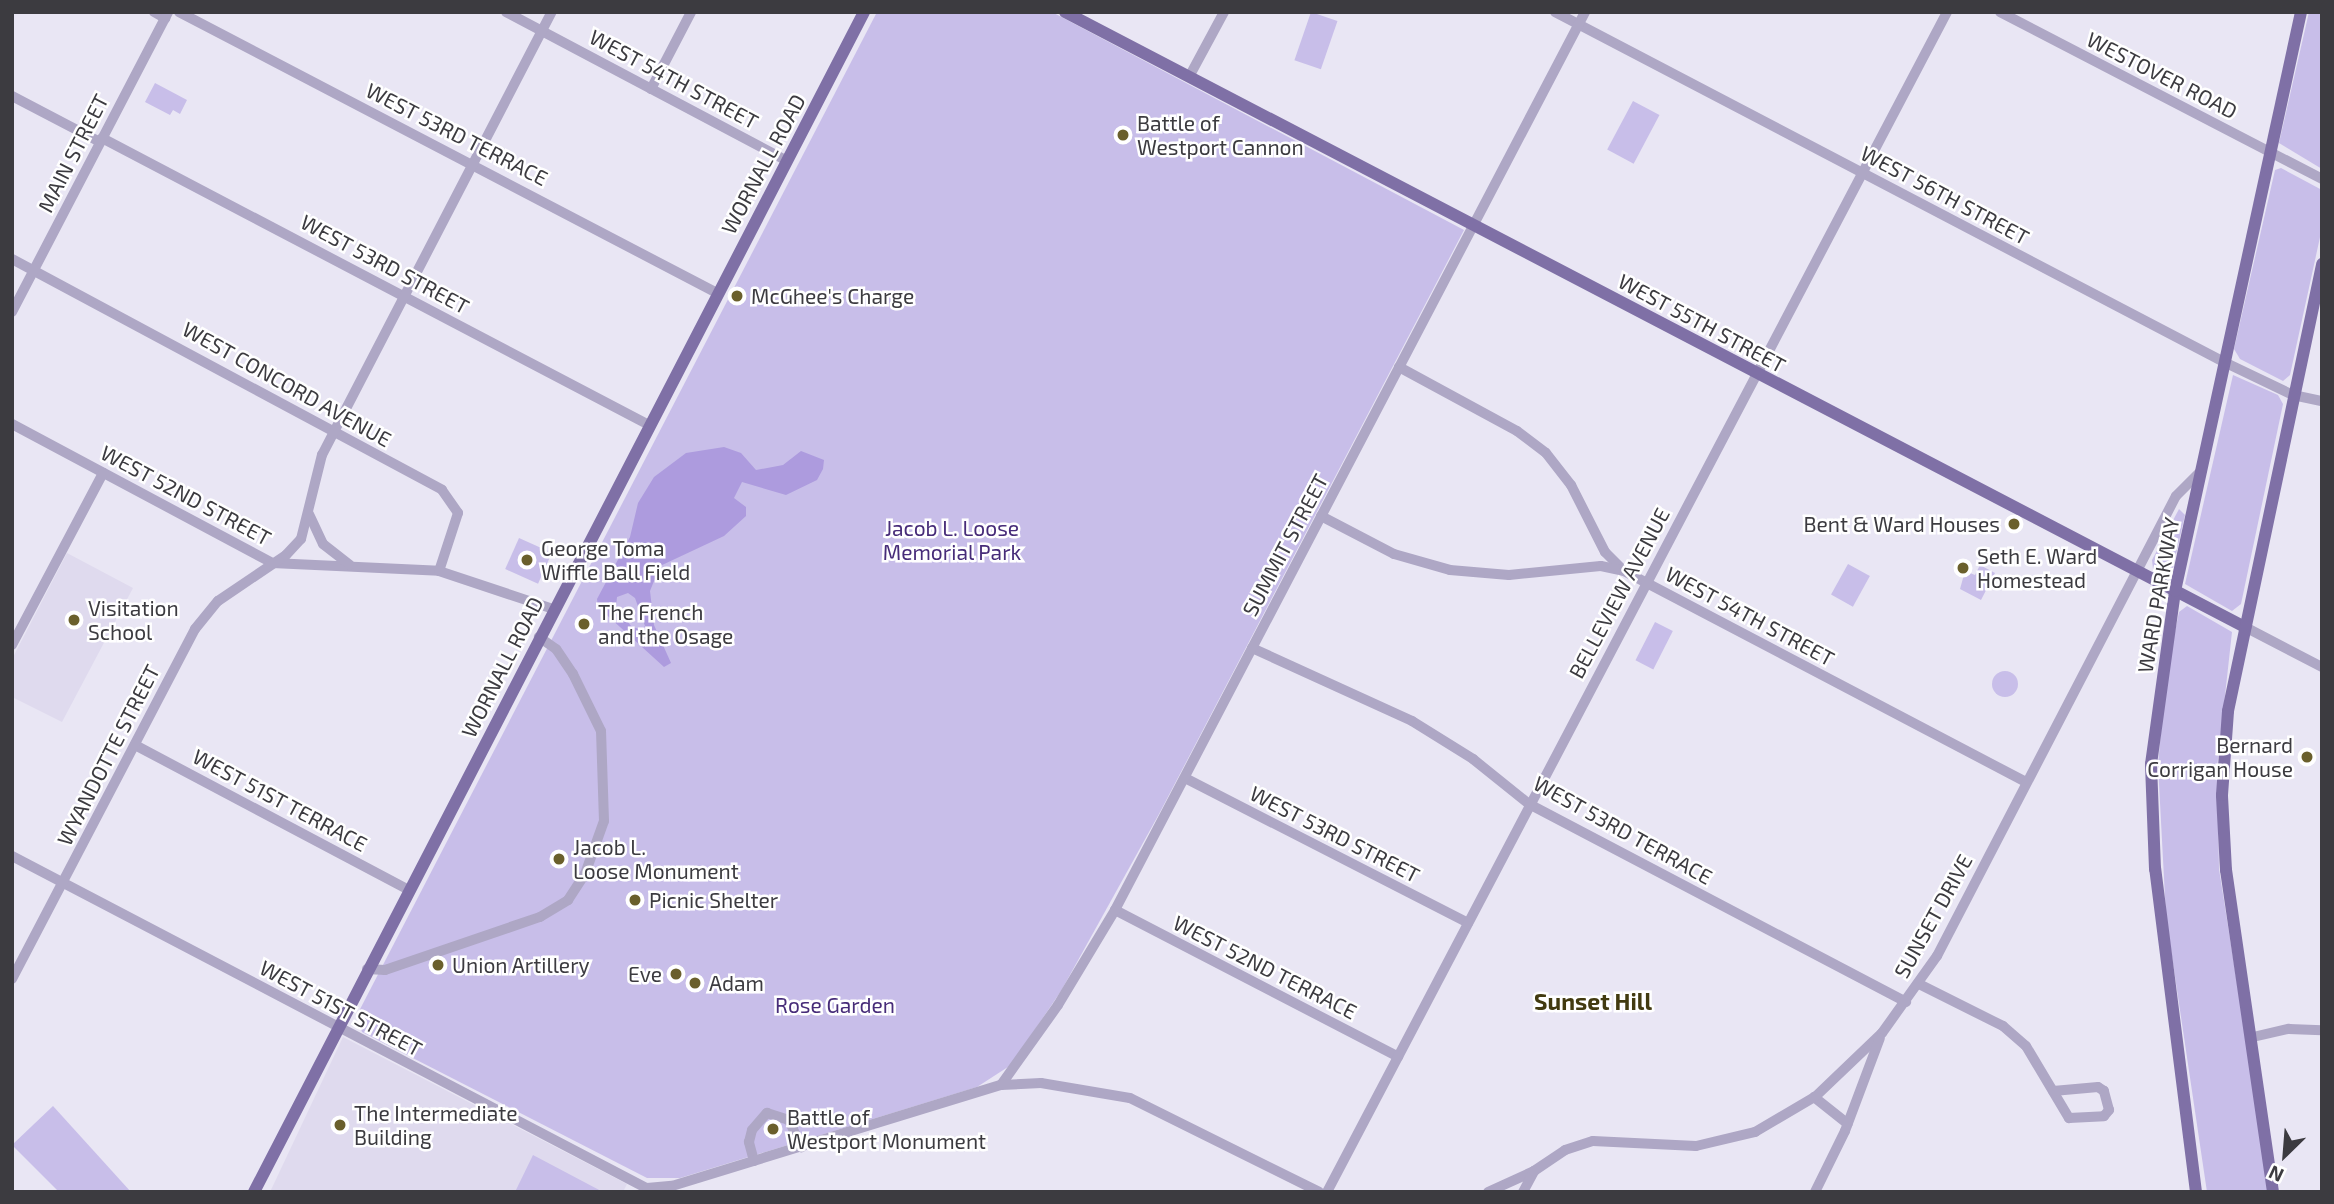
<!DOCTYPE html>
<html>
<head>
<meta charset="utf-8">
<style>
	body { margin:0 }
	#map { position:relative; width:2334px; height:1204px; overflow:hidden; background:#e9e6f4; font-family:"Exo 2",sans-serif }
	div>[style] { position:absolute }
	.built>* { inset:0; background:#dfdaee }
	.green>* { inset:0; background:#c8bee9; transform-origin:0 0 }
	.round { border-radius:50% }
	.water>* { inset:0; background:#ad9bde }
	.minor>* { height:10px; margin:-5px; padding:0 5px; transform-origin:5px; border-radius:5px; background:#aea7c5 }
	.major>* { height:12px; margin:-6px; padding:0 6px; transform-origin:6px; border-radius:6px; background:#7f70a6 }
	.dots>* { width:19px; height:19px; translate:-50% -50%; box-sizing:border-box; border:4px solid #fff; border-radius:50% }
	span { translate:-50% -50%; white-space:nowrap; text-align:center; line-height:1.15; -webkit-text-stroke:5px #fff; paint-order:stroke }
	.street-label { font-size:21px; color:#3c3b40 }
	.poi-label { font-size:21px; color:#3c3b40 }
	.left { translate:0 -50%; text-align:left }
	.right { translate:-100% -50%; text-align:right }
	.park-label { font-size:21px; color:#472c79 }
	.neighbourhood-label { font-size:23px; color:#423a10; font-weight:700 }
	.frame { position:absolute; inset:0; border:14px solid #3c3b40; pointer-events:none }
	.north { position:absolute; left:2250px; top:1120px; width:70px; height:70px; -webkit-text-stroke:5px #fff; paint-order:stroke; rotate:205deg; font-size:19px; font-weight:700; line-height:28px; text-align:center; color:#3c3b40 }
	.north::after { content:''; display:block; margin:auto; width:24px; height:32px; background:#3c3b40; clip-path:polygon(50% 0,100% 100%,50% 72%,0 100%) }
</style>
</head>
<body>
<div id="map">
	<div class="built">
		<div style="clip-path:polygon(67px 553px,133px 588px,62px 722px,12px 697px,12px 659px)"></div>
		<div style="clip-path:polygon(343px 1037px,627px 1184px,623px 1192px,270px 1192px)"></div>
	</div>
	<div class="green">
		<div style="clip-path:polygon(877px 12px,1052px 12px,1464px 230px,1159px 814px,1061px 991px,1011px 1065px,977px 1087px,680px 1178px,647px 1178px,362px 1032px,357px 1015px)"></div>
		<div style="left:1311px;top:12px;width:28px;height:51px;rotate:19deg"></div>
		<div style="clip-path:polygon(2309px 12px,2322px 12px,2322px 169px,2279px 143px)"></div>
		<div style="clip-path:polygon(155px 83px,187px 100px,180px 114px,173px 110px,170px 115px,145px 102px)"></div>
		<div style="left:1633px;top:101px;width:30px;height:55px;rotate:28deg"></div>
		<div style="clip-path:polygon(2281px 168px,2322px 190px,2322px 228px,2290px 375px,2283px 381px,2240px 359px,2234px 349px,2275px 170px)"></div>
		<div style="clip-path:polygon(2233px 375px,2278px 395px,2283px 404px,2241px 604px,2232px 611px,2185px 584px)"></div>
		<div style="clip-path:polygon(2179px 509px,2185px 515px,2172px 572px,2166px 575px,2153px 569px,2152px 560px)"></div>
		<div style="left:519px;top:538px;width:36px;height:34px;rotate:24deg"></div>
		<div style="left:1848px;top:564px;width:25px;height:35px;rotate:29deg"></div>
		<div style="clip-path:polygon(1980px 565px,1995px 573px,1981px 600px,1960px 589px,1965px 571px,1975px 575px)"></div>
		<div style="clip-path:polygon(2187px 606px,2232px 632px,2217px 768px,2219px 869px,2270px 1192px,2207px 1192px,2166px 916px,2158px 765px,2166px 675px,2179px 612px)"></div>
		<div style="left:1655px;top:622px;width:20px;height:43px;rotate:27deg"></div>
		<div class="round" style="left:1992px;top:671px;width:26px;height:26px"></div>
		<div style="clip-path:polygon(53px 1106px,131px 1192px,59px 1192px,12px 1145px)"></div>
		<div style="clip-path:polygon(533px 1155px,603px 1192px,515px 1192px)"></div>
	</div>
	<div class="water">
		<div style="clip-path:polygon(evenodd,724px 447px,741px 453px,756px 470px,783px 465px,801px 451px,824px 460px,823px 469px,817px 480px,786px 495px,742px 482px,734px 498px,746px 507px,746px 516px,724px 536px,660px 566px,650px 591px,654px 625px,671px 663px,664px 667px,598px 607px,597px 599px,630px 537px,638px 503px,654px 477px,686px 453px,724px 447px,628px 593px,635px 598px,645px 626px,641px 630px,631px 626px,616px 606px,617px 597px,628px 593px)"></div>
	</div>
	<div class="minor">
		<div style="left:154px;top:12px;width:13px;rotate:29deg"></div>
		<div style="left:179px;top:12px;width:607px;rotate:27.58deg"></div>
		<div style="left:506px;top:12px;width:318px;rotate:27.9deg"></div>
		<div style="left:1555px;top:12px;width:755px;rotate:27.62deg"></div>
		<div style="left:2224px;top:362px;width:76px;rotate:25.6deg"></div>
		<div style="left:2293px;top:395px;width:30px;rotate:12deg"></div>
		<div style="left:2000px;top:12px;width:363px;rotate:27.4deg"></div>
		<div style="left:1189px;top:77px;width:74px;rotate:-61.7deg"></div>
		<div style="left:651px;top:89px;width:87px;rotate:-62.5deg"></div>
		<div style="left:12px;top:96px;width:99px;rotate:27.6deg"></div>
		<div style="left:102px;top:138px;width:618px;rotate:27.69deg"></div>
		<div style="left:12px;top:259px;width:488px;rotate:28.2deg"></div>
		<div style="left:442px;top:490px;width:28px;rotate:55deg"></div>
		<div style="left:458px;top:513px;width:61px;rotate:108.1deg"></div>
		<div style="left:12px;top:312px;width:338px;rotate:-62.5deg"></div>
		<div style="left:1399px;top:367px;width:134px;rotate:28.5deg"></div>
		<div style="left:1517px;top:431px;width:36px;rotate:37deg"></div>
		<div style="left:1546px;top:453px;width:41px;rotate:52deg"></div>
		<div style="left:1571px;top:485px;width:75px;rotate:63.1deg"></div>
		<div style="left:1605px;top:552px;width:24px;rotate:45deg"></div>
		<div style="left:12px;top:424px;width:295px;rotate:28.1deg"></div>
		<div style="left:272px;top:563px;width:167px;rotate:2.7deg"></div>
		<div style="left:439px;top:571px;width:120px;rotate:18.4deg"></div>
		<div style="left:309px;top:514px;width:33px;rotate:65deg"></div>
		<div style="left:323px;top:544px;width:34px;rotate:38deg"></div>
		<div style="left:1321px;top:516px;width:82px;rotate:27.5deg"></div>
		<div style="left:1394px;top:554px;width:58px;rotate:15.9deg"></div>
		<div style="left:1450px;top:570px;width:59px;rotate:4.8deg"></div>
		<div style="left:1509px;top:575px;width:92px;rotate:-5.6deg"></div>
		<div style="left:1601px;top:566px;width:24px;rotate:12deg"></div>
		<div style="left:1624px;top:571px;width:454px;rotate:27.7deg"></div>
		<div style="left:2245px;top:627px;width:87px;rotate:27.5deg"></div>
		<div style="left:12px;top:645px;width:195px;rotate:-62.1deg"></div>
		<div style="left:1252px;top:648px;width:176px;rotate:24.5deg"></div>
		<div style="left:1412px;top:721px;width:72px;rotate:31.9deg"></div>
		<div style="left:1473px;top:759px;width:72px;rotate:38.8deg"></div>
		<div style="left:1529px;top:804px;width:426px;rotate:27.7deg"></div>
		<div style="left:135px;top:745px;width:308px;rotate:27.9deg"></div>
		<div style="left:1185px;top:778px;width:318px;rotate:27.1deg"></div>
		<div style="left:12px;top:856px;width:725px;rotate:27.63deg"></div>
		<div style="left:1115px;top:910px;width:319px;rotate:27.4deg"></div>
		<div style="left:367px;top:969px;width:18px;rotate:3deg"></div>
		<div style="left:385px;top:970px;width:164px;rotate:-18.9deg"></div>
		<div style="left:540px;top:917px;width:33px;rotate:-31deg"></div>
		<div style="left:568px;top:900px;width:31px;rotate:-57deg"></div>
		<div style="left:585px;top:874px;width:56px;rotate:-70.3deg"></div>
		<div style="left:604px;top:821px;width:90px;rotate:-91.9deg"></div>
		<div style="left:601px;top:731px;width:64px;rotate:-116.2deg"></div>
		<div style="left:573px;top:674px;width:30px;rotate:-124deg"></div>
		<div style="left:556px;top:649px;width:21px;rotate:-145deg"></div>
		<div style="left:12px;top:979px;width:395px;rotate:-62.4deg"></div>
		<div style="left:195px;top:629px;width:36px;rotate:-51deg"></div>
		<div style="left:218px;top:601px;width:82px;rotate:-34.1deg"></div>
		<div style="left:286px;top:555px;width:22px;rotate:-47deg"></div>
		<div style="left:301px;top:539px;width:87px;rotate:-76deg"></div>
		<div style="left:322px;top:455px;width:499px;rotate:-62.6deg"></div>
		<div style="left:1919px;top:984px;width:94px;rotate:26.6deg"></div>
		<div style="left:2003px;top:1026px;width:30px;rotate:41deg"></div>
		<div style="left:2026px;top:1046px;width:84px;rotate:59.2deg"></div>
		<div style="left:2069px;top:1118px;width:35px;rotate:-3deg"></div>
		<div style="left:2104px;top:1116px;width:8px;rotate:-50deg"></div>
		<div style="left:2109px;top:1110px;width:20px;rotate:-105deg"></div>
		<div style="left:2104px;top:1091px;width:7px;rotate:-146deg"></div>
		<div style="left:2098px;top:1087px;width:45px;rotate:174.9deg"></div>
		<div style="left:2253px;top:1037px;width:37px;rotate:-13deg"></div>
		<div style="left:2289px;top:1029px;width:33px;rotate:2deg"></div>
		<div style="left:1001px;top:1085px;width:98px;rotate:-54.5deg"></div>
		<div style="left:1058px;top:1005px;width:111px;rotate:-59deg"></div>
		<div style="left:1115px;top:910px;width:1014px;rotate:-62.37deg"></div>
		<div style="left:1814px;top:1097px;width:43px;rotate:38.5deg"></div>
		<div style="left:754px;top:1161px;width:20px;rotate:-105deg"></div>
		<div style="left:749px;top:1142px;width:12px;rotate:-76deg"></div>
		<div style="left:752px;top:1130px;width:23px;rotate:-49deg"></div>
		<div style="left:767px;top:1113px;width:23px;rotate:18deg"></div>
		<div style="left:789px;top:1120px;width:30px;rotate:66deg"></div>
		<div style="left:647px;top:1188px;width:25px;rotate:-5deg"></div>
		<div style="left:672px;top:1186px;width:344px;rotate:-17.1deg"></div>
		<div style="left:1001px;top:1085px;width:40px;rotate:-2.9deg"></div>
		<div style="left:1041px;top:1083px;width:90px;rotate:9.6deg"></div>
		<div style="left:1130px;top:1098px;width:211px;rotate:26.4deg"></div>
		<div style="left:1327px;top:1192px;width:1333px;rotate:-62.28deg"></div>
		<div style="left:1488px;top:1192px;width:51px;rotate:-24.5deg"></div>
		<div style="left:1523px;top:1192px;width:24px;rotate:-62deg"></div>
		<div style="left:1534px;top:1171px;width:37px;rotate:-34deg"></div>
		<div style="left:1565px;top:1150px;width:29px;rotate:-18deg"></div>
		<div style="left:1593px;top:1141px;width:103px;rotate:2.8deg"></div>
		<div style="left:1696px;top:1146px;width:61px;rotate:-13.3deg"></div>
		<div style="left:1755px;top:1132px;width:71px;rotate:-30.5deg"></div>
		<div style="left:1816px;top:1096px;width:91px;rotate:-43.7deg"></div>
		<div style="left:1882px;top:1033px;width:95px;rotate:-54.5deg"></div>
		<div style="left:1937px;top:956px;width:518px;rotate:-62.55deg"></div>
		<div style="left:2176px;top:496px;width:35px;rotate:-45deg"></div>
		<div style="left:1815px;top:1192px;width:68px;rotate:-63.8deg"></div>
		<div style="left:1845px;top:1131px;width:99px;rotate:-69.4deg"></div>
	</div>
	<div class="major">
		<div style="left:1065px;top:12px;width:1331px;rotate:27.53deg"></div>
		<div style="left:254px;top:1192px;width:1328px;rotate:-62.66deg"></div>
		<div style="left:2196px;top:1192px;width:326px;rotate:-97.2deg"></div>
		<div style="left:2155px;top:869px;width:105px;rotate:-92.2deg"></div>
		<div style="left:2151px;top:764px;width:175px;rotate:-82.1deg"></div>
		<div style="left:2175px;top:591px;width:593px;rotate:-77.72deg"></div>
		<div style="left:2273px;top:1192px;width:325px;rotate:-98.3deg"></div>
		<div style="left:2226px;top:870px;width:75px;rotate:-93.1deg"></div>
		<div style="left:2222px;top:795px;width:84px;rotate:-85.9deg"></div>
		<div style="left:2228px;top:711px;width:457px;rotate:-78.1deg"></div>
	</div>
	<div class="dots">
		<div style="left:1123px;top:135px;background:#6a5f2c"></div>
		<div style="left:737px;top:296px;background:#6a5f2c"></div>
		<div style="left:2014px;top:524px;background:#6a5f2c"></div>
		<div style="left:527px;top:560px;background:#6a5f2c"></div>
		<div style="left:1963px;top:568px;background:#6a5f2c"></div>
		<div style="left:74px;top:620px;background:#6a5f2c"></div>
		<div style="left:584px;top:624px;background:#6a5f2c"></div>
		<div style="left:2307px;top:757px;background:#6a5f2c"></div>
		<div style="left:559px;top:859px;background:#6a5f2c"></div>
		<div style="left:635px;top:900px;background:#6a5f2c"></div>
		<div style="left:438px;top:965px;background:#6a5f2c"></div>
		<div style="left:676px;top:974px;background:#6a5f2c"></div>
		<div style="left:695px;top:983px;background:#6a5f2c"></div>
		<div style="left:340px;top:1125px;background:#6a5f2c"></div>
		<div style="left:773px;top:1129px;background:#6a5f2c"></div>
	</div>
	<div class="street-label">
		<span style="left:2162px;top:75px;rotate:27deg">WESTOVER ROAD</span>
		<span style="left:674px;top:79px;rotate:28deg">WEST 54TH STREET</span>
		<span style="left:457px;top:134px;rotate:27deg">WEST 53RD TERRACE</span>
		<span style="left:73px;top:153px;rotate:-63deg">MAIN STREET</span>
		<span style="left:763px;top:164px;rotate:-62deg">WORNALL ROAD</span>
		<span style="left:1945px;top:195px;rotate:28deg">WEST 56TH STREET</span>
		<span style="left:385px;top:264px;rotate:28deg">WEST 53RD STREET</span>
		<span style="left:1702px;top:323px;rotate:28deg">WEST 55TH STREET</span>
		<span style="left:287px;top:384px;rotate:29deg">WEST CONCORD AVENUE</span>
		<span style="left:186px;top:495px;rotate:28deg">WEST 52ND STREET</span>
		<span style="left:1285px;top:545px;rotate:-62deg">SUMMIT STREET</span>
		<span style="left:1619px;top:593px;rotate:-62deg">BELLEVIEW AVENUE</span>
		<span style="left:2158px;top:595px;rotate:-80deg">WARD PARKWAY</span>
		<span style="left:1750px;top:616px;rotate:28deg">WEST 54TH STREET</span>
		<span style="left:502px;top:667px;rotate:-63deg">WORNALL ROAD</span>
		<span style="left:108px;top:755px;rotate:-63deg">WYANDOTTE STREET</span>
		<span style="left:280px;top:800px;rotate:28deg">WEST 51ST TERRACE</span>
		<span style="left:1623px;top:830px;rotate:29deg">WEST 53RD TERRACE</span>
		<span style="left:1335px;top:834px;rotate:27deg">WEST 53RD STREET</span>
		<span style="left:1933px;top:916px;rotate:-61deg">SUNSET DRIVE</span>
		<span style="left:1265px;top:967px;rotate:27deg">WEST 52ND TERRACE</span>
		<span style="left:341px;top:1008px;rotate:28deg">WEST 51ST STREET</span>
	</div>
	<div class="poi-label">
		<span class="left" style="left:1137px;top:135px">Battle of<br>Westport Cannon</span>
		<span class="left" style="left:751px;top:296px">McGhee's Charge</span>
		<span class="right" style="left:2000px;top:524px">Bent &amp; Ward Houses</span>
		<span class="left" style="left:541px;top:560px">George Toma<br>Wiffle Ball Field</span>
		<span class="left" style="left:1977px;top:568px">Seth E. Ward<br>Homestead</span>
		<span class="left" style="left:88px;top:620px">Visitation<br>School</span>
		<span class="left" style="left:598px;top:624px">The French<br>and the Osage</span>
		<span class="right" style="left:2293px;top:757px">Bernard<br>Corrigan House</span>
		<span class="left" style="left:573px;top:859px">Jacob L.<br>Loose Monument</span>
		<span class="left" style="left:649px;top:900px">Picnic Shelter</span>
		<span class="left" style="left:452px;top:965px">Union Artillery</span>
		<span class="right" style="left:662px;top:974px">Eve</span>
		<span class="left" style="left:709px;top:983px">Adam</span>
		<span class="left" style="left:354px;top:1125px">The Intermediate<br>Building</span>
		<span class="left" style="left:787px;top:1129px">Battle of<br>Westport Monument</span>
	</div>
	<div class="park-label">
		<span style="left:952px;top:540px">Jacob L. Loose<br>Memorial Park</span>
		<span style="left:835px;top:1005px">Rose Garden</span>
	</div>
	<div class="neighbourhood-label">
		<span style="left:1593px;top:1001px">Sunset Hill</span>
	</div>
	<div class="frame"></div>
	<div class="north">N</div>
</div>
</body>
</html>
